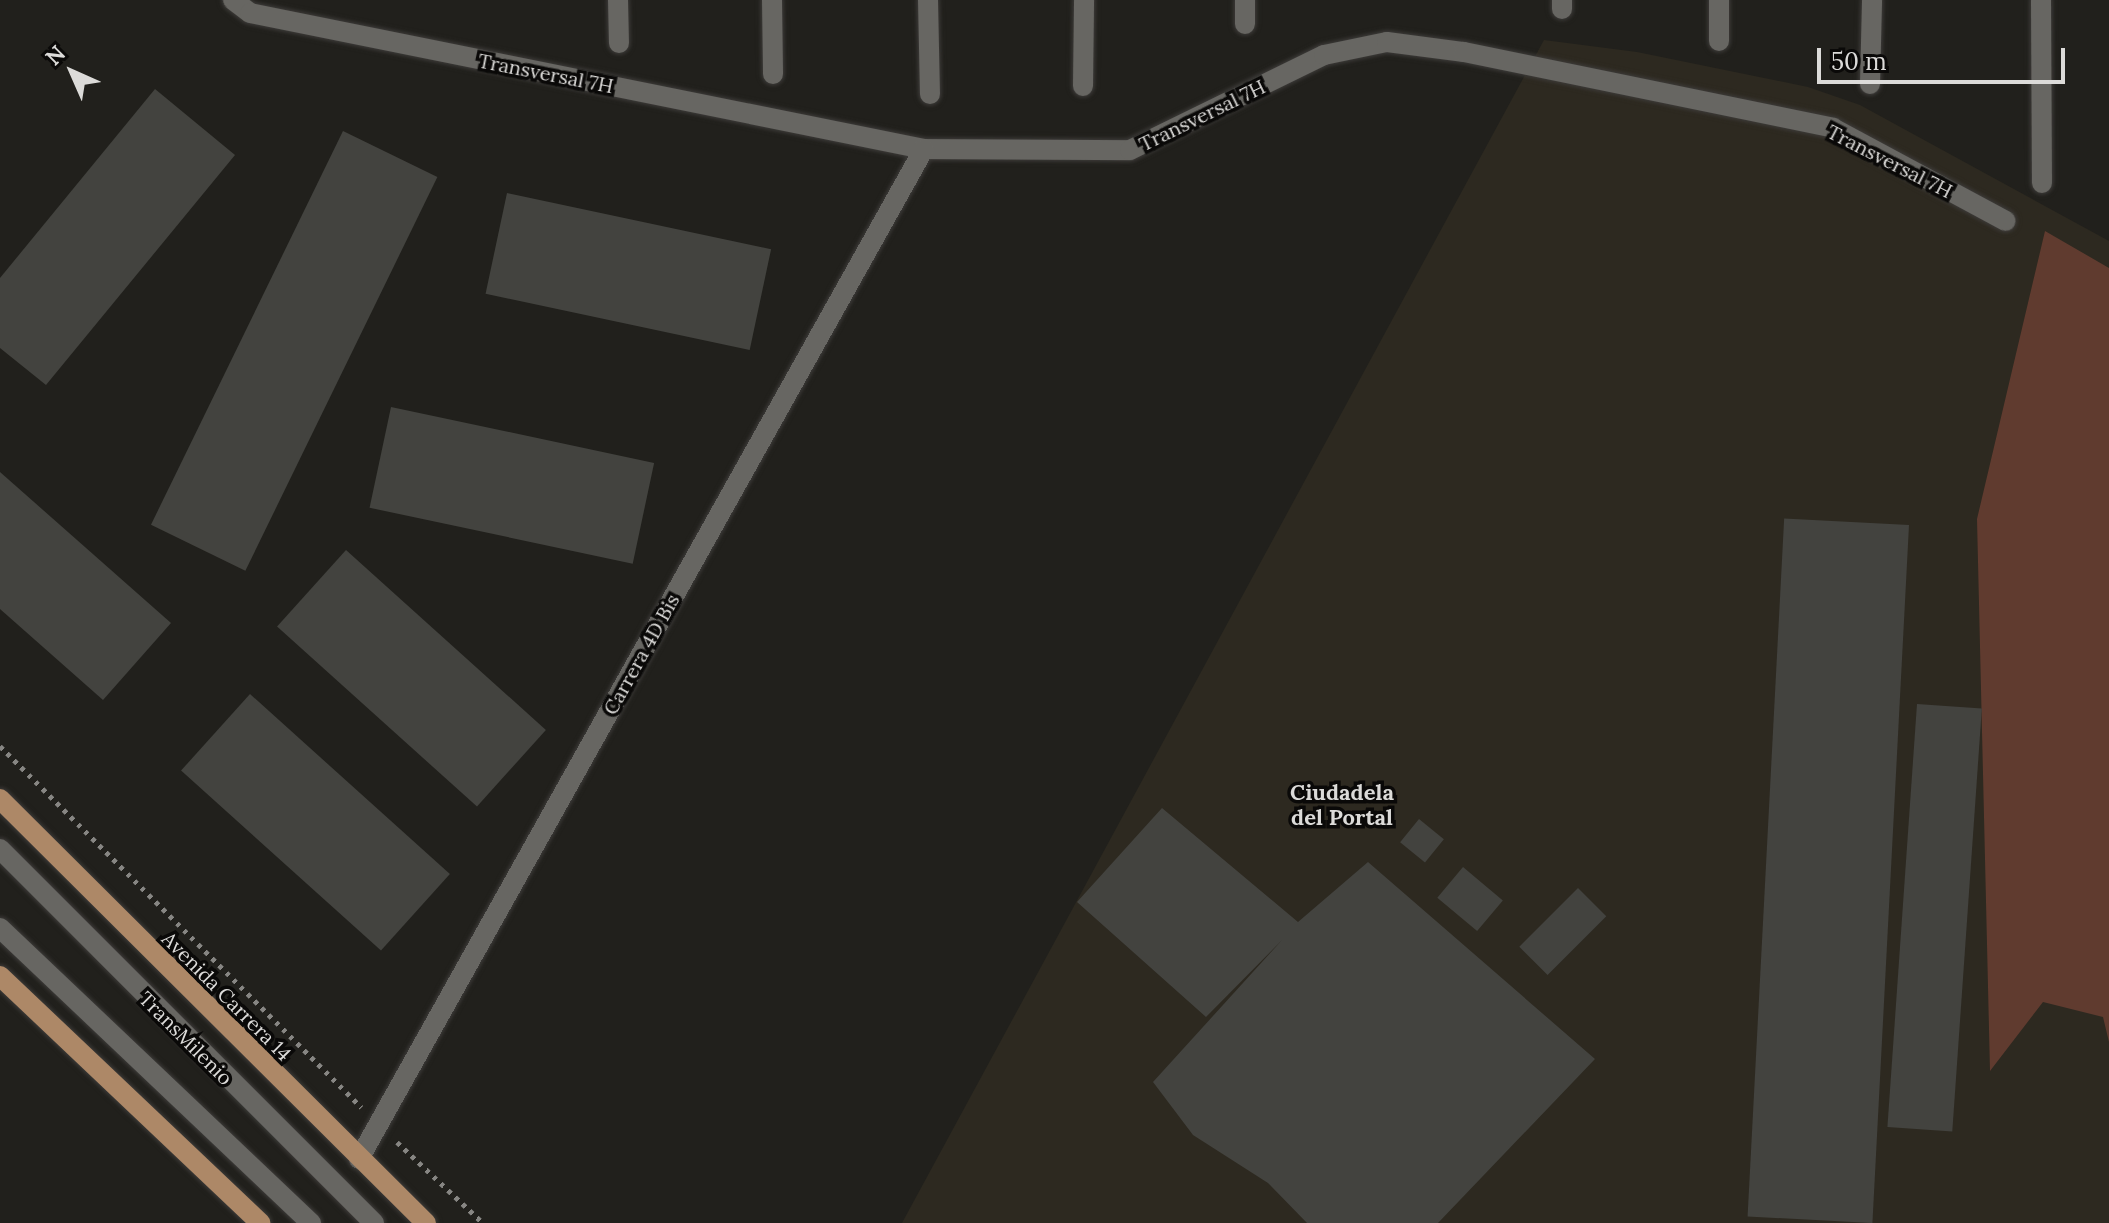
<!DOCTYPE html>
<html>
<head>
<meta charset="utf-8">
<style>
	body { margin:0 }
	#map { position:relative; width:2109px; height:1223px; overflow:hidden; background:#21201c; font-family:Lora,serif }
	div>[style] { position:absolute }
	.built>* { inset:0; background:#2d2920 }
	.forest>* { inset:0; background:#603b2f }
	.building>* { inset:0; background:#43433f; transform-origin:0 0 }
	.path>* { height:5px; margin-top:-2.5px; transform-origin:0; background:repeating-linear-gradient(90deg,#878683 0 4px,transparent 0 10px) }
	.roads { filter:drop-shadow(0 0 2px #3d3b39) drop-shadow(0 0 2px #3d3b39) }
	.minor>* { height:20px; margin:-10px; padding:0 10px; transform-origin:10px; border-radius:10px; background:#676662 }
	.major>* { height:20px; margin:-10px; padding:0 10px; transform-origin:10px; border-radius:10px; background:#ad8867 }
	span { translate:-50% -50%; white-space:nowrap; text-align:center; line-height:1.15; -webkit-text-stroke:7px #0a0908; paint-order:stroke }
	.street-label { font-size:20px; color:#dcdbd9 }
	.neighbourhood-label { font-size:22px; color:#dcdbd9; font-weight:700 }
	.north { position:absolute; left:32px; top:32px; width:80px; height:80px; -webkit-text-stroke:6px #0a0908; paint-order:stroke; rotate:315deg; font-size:22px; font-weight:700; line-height:32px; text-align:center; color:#dcdbd9 }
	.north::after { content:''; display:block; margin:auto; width:28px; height:36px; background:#dcdbd9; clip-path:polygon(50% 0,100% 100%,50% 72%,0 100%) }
	.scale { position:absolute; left:1817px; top:48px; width:248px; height:36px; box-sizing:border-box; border:4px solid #dcdbd9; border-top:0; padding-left:10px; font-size:24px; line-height:28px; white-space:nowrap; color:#dcdbd9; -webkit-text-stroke:6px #0a0908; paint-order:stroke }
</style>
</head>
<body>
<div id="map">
	<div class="built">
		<div style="clip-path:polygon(1544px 40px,1637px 52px,1808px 87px,1860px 105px,2109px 241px,2109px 1223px,902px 1223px)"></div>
	</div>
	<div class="forest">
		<div style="clip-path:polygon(2045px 231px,2109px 268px,2109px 1042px,2103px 1017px,2043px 1002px,1990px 1071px,1977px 519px)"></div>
	</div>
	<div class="building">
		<div style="clip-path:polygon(155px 89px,235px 155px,46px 385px,0 348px,0 278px)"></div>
		<div style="left:343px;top:131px;width:105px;height:438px;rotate:26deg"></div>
		<div style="left:507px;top:193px;width:270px;height:103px;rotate:12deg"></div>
		<div style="left:391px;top:407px;width:269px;height:103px;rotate:12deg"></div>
		<div style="clip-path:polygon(0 472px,171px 623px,103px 700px,0 609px)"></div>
		<div style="left:1909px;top:525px;width:699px;height:125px;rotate:93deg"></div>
		<div style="left:346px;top:550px;width:269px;height:103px;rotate:42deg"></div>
		<div style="left:250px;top:694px;width:269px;height:103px;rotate:42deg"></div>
		<div style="left:1917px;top:704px;width:65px;height:424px;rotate:4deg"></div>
		<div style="clip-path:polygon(1162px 808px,1298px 922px,1368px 862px,1595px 1059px,1438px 1223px,1307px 1223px,1268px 1183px,1193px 1135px,1153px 1082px,1282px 940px,1206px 1017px,1077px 902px)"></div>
		<div style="left:1419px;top:819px;width:32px;height:30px;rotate:39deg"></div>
		<div style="left:1463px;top:867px;width:52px;height:40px;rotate:40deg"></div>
		<div style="left:1578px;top:888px;width:40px;height:83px;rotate:45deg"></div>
	</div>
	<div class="path">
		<div style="left:0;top:746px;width:511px;rotate:45deg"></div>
		<div style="left:397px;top:1142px;width:118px;rotate:43.3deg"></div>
	</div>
	<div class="roads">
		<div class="minor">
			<div style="left:233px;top:0;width:21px;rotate:37deg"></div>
			<div style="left:250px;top:13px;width:688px;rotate:11.41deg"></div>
			<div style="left:924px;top:149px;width:206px;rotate:0.3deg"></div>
			<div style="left:1130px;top:150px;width:216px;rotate:-26.1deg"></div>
			<div style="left:1324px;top:55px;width:64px;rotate:-11.7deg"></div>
			<div style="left:1387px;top:42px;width:78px;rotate:7.4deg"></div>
			<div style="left:1464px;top:52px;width:377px;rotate:11.6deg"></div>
			<div style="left:1833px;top:128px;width:196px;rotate:28.3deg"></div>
			<div style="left:618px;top:0;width:43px;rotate:88.7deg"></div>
			<div style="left:772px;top:0;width:74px;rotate:89.2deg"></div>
			<div style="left:928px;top:0;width:94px;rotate:88.8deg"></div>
			<div style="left:1562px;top:0;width:9px;rotate:90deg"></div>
			<div style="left:1719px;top:0;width:41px;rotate:90deg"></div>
			<div style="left:2041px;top:0;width:183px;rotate:89.7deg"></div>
			<div style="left:1245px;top:24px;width:24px;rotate:-90deg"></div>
			<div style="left:1870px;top:84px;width:84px;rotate:-88.6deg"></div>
			<div style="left:1083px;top:86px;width:86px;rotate:-89.3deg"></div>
			<div style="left:0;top:849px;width:529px;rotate:45deg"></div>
			<div style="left:0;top:928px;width:429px;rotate:43.5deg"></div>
			<div style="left:359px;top:1159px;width:1157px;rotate:-60.78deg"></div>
		</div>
		<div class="major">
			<div style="left:0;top:799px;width:601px;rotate:44.87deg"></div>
			<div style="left:0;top:976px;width:359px;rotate:43.5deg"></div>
		</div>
	</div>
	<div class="street-label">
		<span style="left:546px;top:73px;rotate:11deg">Transversal 7H</span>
		<span style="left:1202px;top:115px;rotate:-26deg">Transversal 7H</span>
		<span style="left:1890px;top:161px;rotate:27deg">Transversal 7H</span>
		<span style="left:641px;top:654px;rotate:-61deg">Carrera 4D Bis</span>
		<span style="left:227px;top:996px;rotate:45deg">Avenida Carrera 14</span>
		<span style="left:186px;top:1038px;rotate:45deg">TransMilenio</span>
	</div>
	<div class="neighbourhood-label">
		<span style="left:1342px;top:805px">Ciudadela<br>del Portal</span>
	</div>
	<div class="north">N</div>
	<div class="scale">50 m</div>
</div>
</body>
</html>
